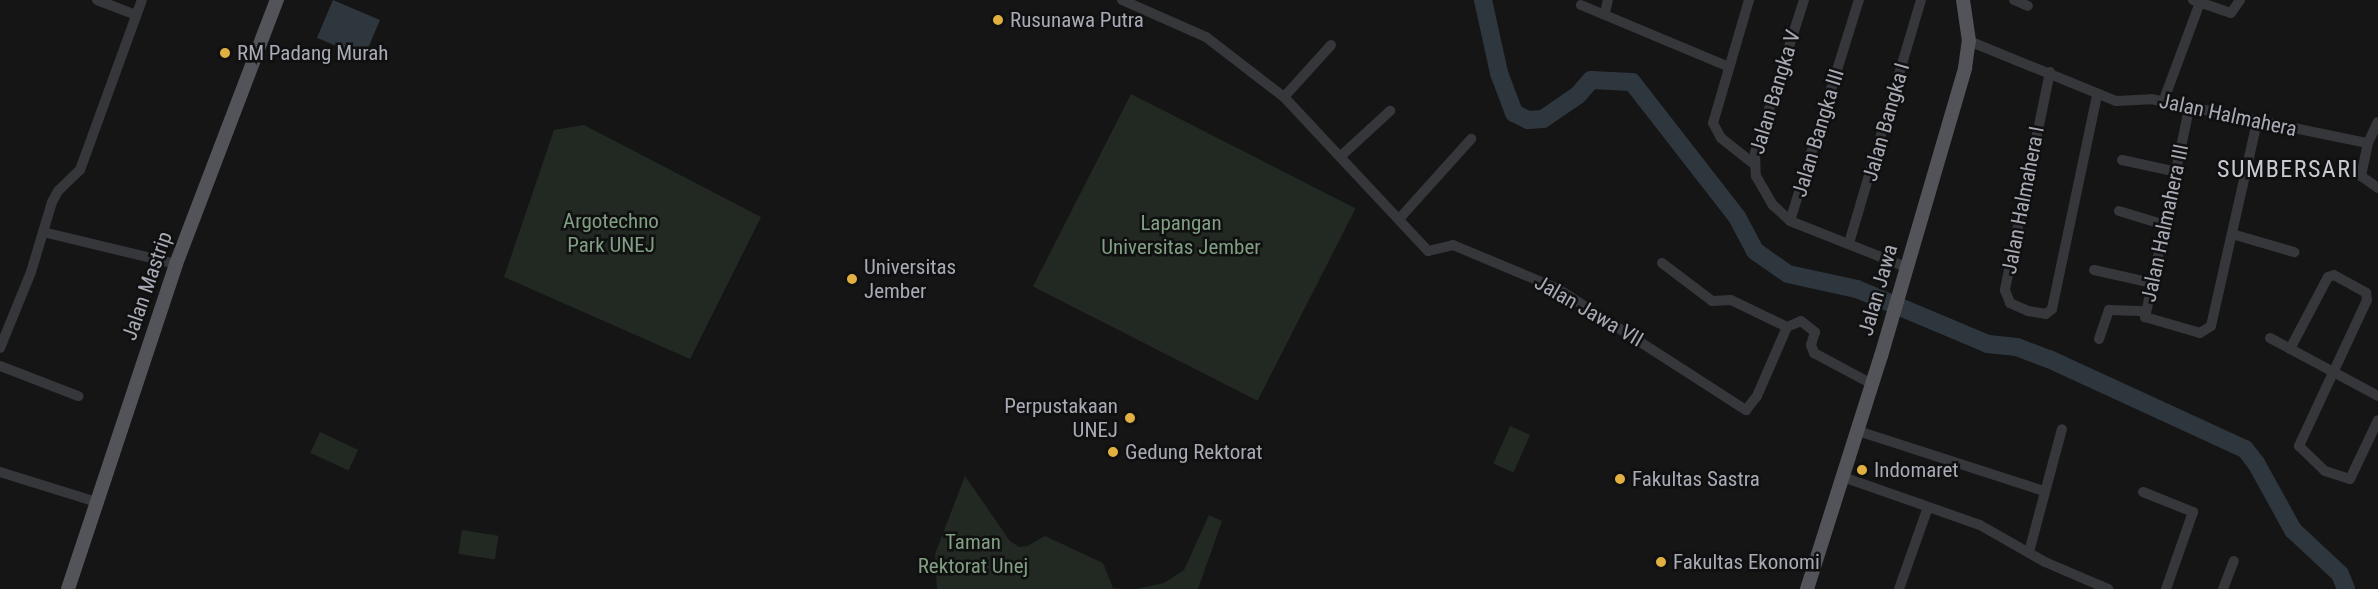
<!DOCTYPE html>
<html>
<head>
<meta charset="utf-8">
<style>
	body { margin:0 }
	#map { position:relative; width:2378px; height:589px; overflow:hidden; background:#151516; font-family:"Roboto Condensed",sans-serif }
	div>[style] { position:absolute }
	.green>* { inset:0; background:#212922; transform-origin:0 0 }
	.water>* { inset:0; background:#2f373e; transform-origin:0 0 }
	.river>* { height:18px; margin:-9px; padding:0 9px; transform-origin:9px; border-radius:9px; background:#2f373e }
	.minor>* { height:10px; margin:-5px; padding:0 5px; transform-origin:5px; border-radius:5px; background:#36373b }
	.major>* { height:14px; margin:-7px; padding:0 7px; transform-origin:7px; border-radius:7px; background:#52545a }
	.dots>* { width:16px; height:16px; translate:-50% -50%; box-sizing:border-box; border:3px solid #101011; border-radius:50% }
	span { translate:-50% -50%; white-space:nowrap; text-align:center; line-height:1.15; -webkit-text-stroke:5px #101011; paint-order:stroke }
	.poi-label { font-size:21px; color:#a8abb5 }
	.left { translate:0 -50%; text-align:left }
	.right { translate:-100% -50%; text-align:right }
	.street-label { font-size:21px; color:#a8abb5 }
	.park-label { font-size:21px; color:#809f83 }
	.quarter-label { font-size:24px; color:#c8cad2; letter-spacing:1.5px }
</style>
</head>
<body>
<div id="map">
	<div class="green">
		<div style="left:1131px;top:94px;width:252px;height:216px;rotate:27deg"></div>
		<div style="clip-path:polygon(584px 125px,761px 217px,690px 359px,504px 277px,554px 130px)"></div>
		<div style="left:1510px;top:426px;width:22px;height:41px;rotate:24deg"></div>
		<div style="left:320px;top:432px;width:42px;height:23px;rotate:25deg"></div>
		<div style="clip-path:polygon(965px 476px,1010px 541px,1019px 547px,1027px 546px,1045px 536px,1103px 563px,1113px 588px,1122px 589px,937px 589px,935px 554px)"></div>
		<div style="clip-path:polygon(1209px 515px,1222px 521px,1198px 589px,1136px 589px,1164px 583px,1184px 570px)"></div>
		<div style="left:462px;top:530px;width:37px;height:24px;rotate:9deg"></div>
	</div>
	<div class="water">
		<div style="left:333px;top:0;width:51px;height:41px;rotate:23deg"></div>
	</div>
	<div class="river">
		<div style="left:1483px;top:0;width:75px;rotate:77.6deg"></div>
		<div style="left:1499px;top:73px;width:43px;rotate:69.4deg"></div>
		<div style="left:1514px;top:113px;width:16px;rotate:27deg"></div>
		<div style="left:1528px;top:120px;width:15px;rotate:-4deg"></div>
		<div style="left:1543px;top:119px;width:42px;rotate:-34.4deg"></div>
		<div style="left:1578px;top:95px;width:20px;rotate:-49deg"></div>
		<div style="left:1591px;top:80px;width:41px;rotate:2.8deg"></div>
		<div style="left:1632px;top:82px;width:171px;rotate:52.1deg"></div>
		<div style="left:1737px;top:217px;width:38px;rotate:62deg"></div>
		<div style="left:1755px;top:251px;width:40px;rotate:34.9deg"></div>
		<div style="left:1788px;top:274px;width:71px;rotate:12.3deg"></div>
		<div style="left:1857px;top:289px;width:142px;rotate:22.8deg"></div>
		<div style="left:1988px;top:344px;width:29px;rotate:6deg"></div>
		<div style="left:2017px;top:347px;width:34px;rotate:21deg"></div>
		<div style="left:2049px;top:359px;width:216px;rotate:24.7deg"></div>
		<div style="left:2245px;top:449px;width:18px;rotate:52deg"></div>
		<div style="left:2256px;top:463px;width:77px;rotate:61.1deg"></div>
		<div style="left:2293px;top:530px;width:64px;rotate:43.1deg"></div>
		<div style="left:2340px;top:574px;width:16px;rotate:68deg"></div>
	</div>
	<div class="minor">
		<div style="left:97px;top:0;width:42px;rotate:21deg"></div>
		<div style="left:1122px;top:0;width:92px;rotate:23.8deg"></div>
		<div style="left:1206px;top:37px;width:98px;rotate:37.6deg"></div>
		<div style="left:1284px;top:97px;width:211px;rotate:46.9deg"></div>
		<div style="left:1428px;top:251px;width:26px;rotate:-13deg"></div>
		<div style="left:1453px;top:245px;width:114px;rotate:22.7deg"></div>
		<div style="left:1558px;top:289px;width:224px;rotate:32.8deg"></div>
		<div style="left:1746px;top:410px;width:18px;rotate:-52deg"></div>
		<div style="left:1757px;top:396px;width:75px;rotate:-66.5deg"></div>
		<div style="left:1787px;top:327px;width:15px;rotate:-23deg"></div>
		<div style="left:1801px;top:321px;width:18px;rotate:38deg"></div>
		<div style="left:1815px;top:332px;width:14px;rotate:107deg"></div>
		<div style="left:1811px;top:345px;width:9px;rotate:69deg"></div>
		<div style="left:1814px;top:353px;width:66px;rotate:28.1deg"></div>
		<div style="left:1749px;top:0;width:128px;rotate:106.3deg"></div>
		<div style="left:1713px;top:123px;width:17px;rotate:62deg"></div>
		<div style="left:1721px;top:138px;width:42px;rotate:38.2deg"></div>
		<div style="left:1804px;top:0;width:161px;rotate:107.8deg"></div>
		<div style="left:1755px;top:153px;width:23px;rotate:88deg"></div>
		<div style="left:1756px;top:176px;width:34px;rotate:60deg"></div>
		<div style="left:1773px;top:205px;width:23px;rotate:43deg"></div>
		<div style="left:1790px;top:221px;width:125px;rotate:21.6deg"></div>
		<div style="left:2014px;top:0;width:15px;rotate:23deg"></div>
		<div style="left:2193px;top:0;width:40px;rotate:18.9deg"></div>
		<div style="left:2231px;top:13px;width:16px;rotate:-55deg"></div>
		<div style="left:1581px;top:5px;width:160px;rotate:22.7deg"></div>
		<div style="left:1605px;top:12px;width:12px;rotate:-76deg"></div>
		<div style="left:1969px;top:41px;width:159px;rotate:22.2deg"></div>
		<div style="left:2116px;top:101px;width:35px;rotate:-3deg"></div>
		<div style="left:2151px;top:99px;width:221px;rotate:11.5deg"></div>
		<div style="left:2368px;top:143px;width:23px;rotate:-65deg"></div>
		<div style="left:2050px;top:72px;width:223px;rotate:101.7deg"></div>
		<div style="left:2005px;top:290px;width:14px;rotate:69deg"></div>
		<div style="left:2010px;top:303px;width:20px;rotate:24deg"></div>
		<div style="left:2028px;top:311px;width:18px;rotate:9deg"></div>
		<div style="left:2046px;top:314px;width:8px;rotate:-40deg"></div>
		<div style="left:2052px;top:309px;width:218px;rotate:-78.1deg"></div>
		<div style="left:1284px;top:97px;width:70px;rotate:-47.9deg"></div>
		<div style="left:2163px;top:102px;width:109px;rotate:-69.6deg"></div>
		<div style="left:2189px;top:109px;width:213px;rotate:101.9deg"></div>
		<div style="left:2145px;top:317px;width:57px;rotate:16.2deg"></div>
		<div style="left:2200px;top:333px;width:13px;rotate:-32deg"></div>
		<div style="left:2211px;top:326px;width:209px;rotate:-77.3deg"></div>
		<div style="left:2368px;top:143px;width:34px;rotate:102deg"></div>
		<div style="left:2361px;top:176px;width:21px;rotate:35deg"></div>
		<div style="left:1341px;top:156px;width:67px;rotate:-42.6deg"></div>
		<div style="left:2122px;top:160px;width:56px;rotate:12.3deg"></div>
		<div style="left:2119px;top:211px;width:48px;rotate:16.9deg"></div>
		<div style="left:1399px;top:219px;width:108px;rotate:-48deg"></div>
		<div style="left:1790px;top:221px;width:232px;rotate:-72.7deg"></div>
		<div style="left:43px;top:232px;width:137px;rotate:13.5deg"></div>
		<div style="left:2232px;top:234px;width:65px;rotate:16.2deg"></div>
		<div style="left:1849px;top:243px;width:253px;rotate:-73.5deg"></div>
		<div style="left:1662px;top:263px;width:63px;rotate:37.2deg"></div>
		<div style="left:1712px;top:301px;width:19px;rotate:-3deg"></div>
		<div style="left:1731px;top:300px;width:62px;rotate:25.7deg"></div>
		<div style="left:2094px;top:270px;width:59px;rotate:12.6deg"></div>
		<div style="left:2270px;top:338px;width:123px;rotate:28.2deg"></div>
		<div style="left:2099px;top:339px;width:31px;rotate:-71deg"></div>
		<div style="left:2109px;top:310px;width:37px;rotate:2deg"></div>
		<div style="left:0;top:348px;width:82px;rotate:-67.8deg"></div>
		<div style="left:31px;top:272px;width:73px;rotate:-73.3deg"></div>
		<div style="left:52px;top:202px;width:13px;rotate:-61deg"></div>
		<div style="left:58px;top:191px;width:30px;rotate:-44deg"></div>
		<div style="left:80px;top:170px;width:181px;rotate:-70deg"></div>
		<div style="left:2290px;top:349px;width:81px;rotate:-62.2deg"></div>
		<div style="left:2328px;top:277px;width:6px;rotate:-18deg"></div>
		<div style="left:2334px;top:275px;width:37px;rotate:29deg"></div>
		<div style="left:2366px;top:293px;width:7px;rotate:82deg"></div>
		<div style="left:2367px;top:300px;width:161px;rotate:115deg"></div>
		<div style="left:2299px;top:446px;width:36px;rotate:44deg"></div>
		<div style="left:2325px;top:471px;width:26px;rotate:18deg"></div>
		<div style="left:2350px;top:479px;width:65px;rotate:-64.6deg"></div>
		<div style="left:0;top:366px;width:84px;rotate:21deg"></div>
		<div style="left:1858px;top:431px;width:195px;rotate:17.9deg"></div>
		<div style="left:0;top:472px;width:102px;rotate:17.2deg"></div>
		<div style="left:1843px;top:477px;width:145px;rotate:19.3deg"></div>
		<div style="left:1980px;top:525px;width:75px;rotate:29.6deg"></div>
		<div style="left:2045px;top:562px;width:69px;rotate:23.2deg"></div>
		<div style="left:2143px;top:492px;width:54px;rotate:21.8deg"></div>
		<div style="left:2193px;top:512px;width:82px;rotate:109.3deg"></div>
		<div style="left:2029px;top:552px;width:127px;rotate:-75deg"></div>
		<div style="left:1899px;top:589px;width:87px;rotate:-70.5deg"></div>
		<div style="left:2223px;top:589px;width:30px;rotate:-69deg"></div>
	</div>
	<div class="major">
		<div style="left:68px;top:589px;width:342px;rotate:-71.6deg"></div>
		<div style="left:176px;top:264px;width:283px;rotate:-69.1deg"></div>
		<div style="left:1807px;top:589px;width:244px;rotate:-72.4deg"></div>
		<div style="left:1881px;top:356px;width:300px;rotate:-73.7deg"></div>
		<div style="left:1965px;top:68px;width:27px;rotate:-82deg"></div>
		<div style="left:1969px;top:41px;width:41px;rotate:-98.3deg"></div>
	</div>
	<div class="dots">
		<div style="left:998px;top:20px;background:#e2b041"></div>
		<div style="left:225px;top:53px;background:#e2b041"></div>
		<div style="left:852px;top:279px;background:#e2b041"></div>
		<div style="left:1130px;top:418px;background:#e2b041"></div>
		<div style="left:1113px;top:452px;background:#e2b041"></div>
		<div style="left:1862px;top:470px;background:#e2b041"></div>
		<div style="left:1620px;top:479px;background:#e2b041"></div>
		<div style="left:1661px;top:562px;background:#e2b041"></div>
	</div>
	<div class="poi-label">
		<span class="left" style="left:1010px;top:20px">Rusunawa Putra</span>
		<span class="left" style="left:237px;top:53px">RM Padang Murah</span>
		<span class="left" style="left:864px;top:279px">Universitas<br>Jember</span>
		<span class="right" style="left:1118px;top:418px">Perpustakaan<br>UNEJ</span>
		<span class="left" style="left:1125px;top:452px">Gedung Rektorat</span>
		<span class="left" style="left:1874px;top:470px">Indomaret</span>
		<span class="left" style="left:1632px;top:479px">Fakultas Sastra</span>
		<span class="left" style="left:1673px;top:562px">Fakultas Ekonomi</span>
	</div>
	<div class="street-label">
		<span style="left:1775px;top:92px;rotate:-73deg">Jalan Bangka V</span>
		<span style="left:2228px;top:115px;rotate:12deg">Jalan Halmahera</span>
		<span style="left:1886px;top:122px;rotate:-74deg">Jalan Bangka I</span>
		<span style="left:1818px;top:133px;rotate:-73deg">Jalan Bangka III</span>
		<span style="left:2023px;top:200px;rotate:-79deg">Jalan Halmahera I</span>
		<span style="left:2165px;top:223px;rotate:-78deg">Jalan Halmahera III</span>
		<span style="left:147px;top:286px;rotate:-71deg">Jalan Mastrip</span>
		<span style="left:1878px;top:290px;rotate:-74deg">Jalan Jawa</span>
		<span style="left:1589px;top:311px;rotate:30deg">Jalan Jawa VII</span>
	</div>
	<div class="park-label">
		<span style="left:611px;top:233px">Argotechno<br>Park UNEJ</span>
		<span style="left:1181px;top:235px">Lapangan<br>Universitas Jember</span>
		<span style="left:973px;top:554px">Taman<br>Rektorat Unej</span>
	</div>
	<div class="quarter-label">
		<span style="left:2288px;top:170px">SUMBERSARI</span>
	</div>
</div>
</body>
</html>
